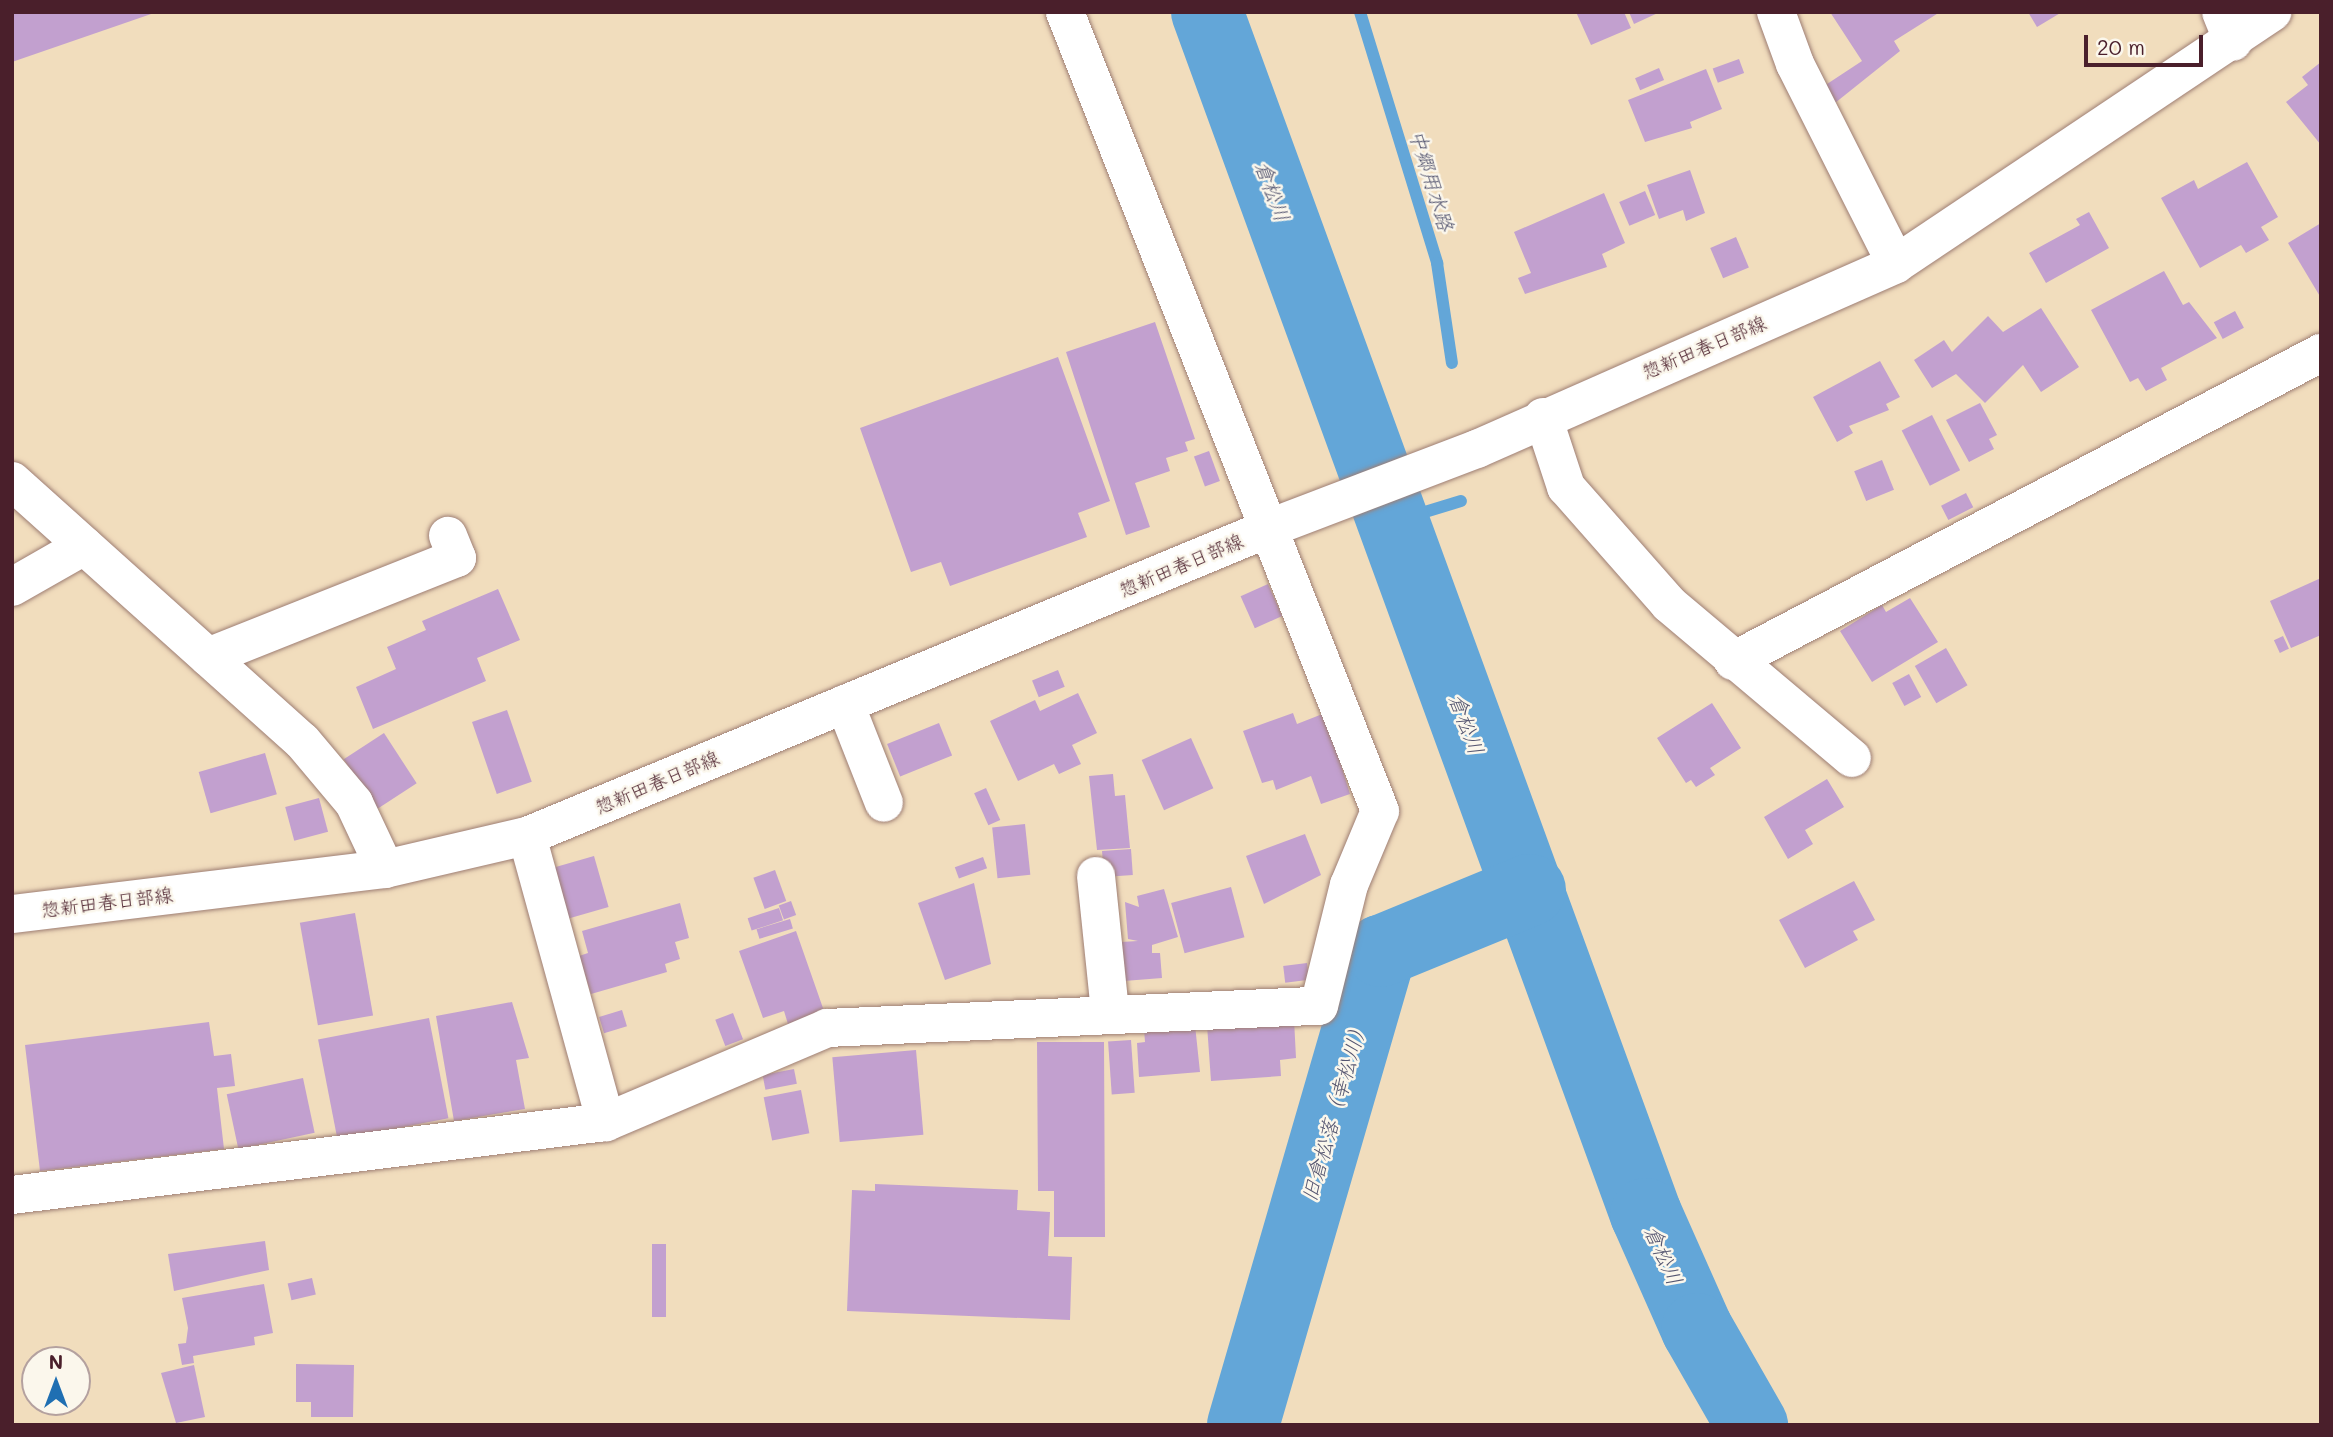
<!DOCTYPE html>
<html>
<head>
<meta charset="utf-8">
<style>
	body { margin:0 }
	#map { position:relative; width:2333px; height:1437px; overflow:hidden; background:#f1ddbd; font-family:Mali,"Klee One",sans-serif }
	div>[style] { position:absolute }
	.stream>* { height:12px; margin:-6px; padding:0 6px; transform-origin:6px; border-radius:6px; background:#63a6d8 }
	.river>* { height:72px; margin:-36px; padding:0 36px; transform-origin:36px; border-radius:36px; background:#63a6d8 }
	.building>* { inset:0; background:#c2a0cf; transform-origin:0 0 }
	.roads { filter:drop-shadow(0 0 2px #9e7e74) drop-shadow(0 0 2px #9e7e74) }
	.minor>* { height:38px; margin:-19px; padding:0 19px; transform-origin:19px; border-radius:19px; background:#fff }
	.major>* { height:38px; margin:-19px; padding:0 19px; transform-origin:19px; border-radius:19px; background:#fff }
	span { translate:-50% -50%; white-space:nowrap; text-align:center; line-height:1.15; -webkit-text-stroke:5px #fbf7ec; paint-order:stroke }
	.street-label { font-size:19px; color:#4a1f2b }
	.water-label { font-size:21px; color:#545570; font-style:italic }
	.frame { position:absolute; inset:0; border:14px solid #4a1f2b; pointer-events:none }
	.north { position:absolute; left:21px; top:1346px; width:70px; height:70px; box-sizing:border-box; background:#fbf7ec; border:2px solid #b4a19f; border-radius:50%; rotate:0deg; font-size:19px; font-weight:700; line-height:28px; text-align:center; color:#4a1f2b }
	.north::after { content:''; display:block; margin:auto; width:24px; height:32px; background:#1f6fb2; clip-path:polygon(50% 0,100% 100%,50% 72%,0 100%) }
	.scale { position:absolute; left:2084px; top:35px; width:119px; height:32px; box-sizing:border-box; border:4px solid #4a1f2b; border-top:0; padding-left:9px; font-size:21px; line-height:24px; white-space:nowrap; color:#4a1f2b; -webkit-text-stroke:5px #fbf7ec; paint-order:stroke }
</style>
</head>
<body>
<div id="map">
	<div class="stream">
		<div style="left:1360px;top:12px;width:263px;rotate:72.9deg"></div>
		<div style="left:1437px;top:263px;width:101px;rotate:81.5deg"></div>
		<div style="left:1392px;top:522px;width:72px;rotate:-16.9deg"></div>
	</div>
	<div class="river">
		<div style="left:1207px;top:12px;width:1280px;rotate:69.94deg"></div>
		<div style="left:1646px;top:1214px;width:126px;rotate:66.1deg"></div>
		<div style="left:1697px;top:1329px;width:111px;rotate:60.2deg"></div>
		<div style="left:1243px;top:1425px;width:494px;rotate:-73.8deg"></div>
		<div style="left:1381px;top:951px;width:161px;rotate:-22.3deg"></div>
	</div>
	<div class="building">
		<div style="clip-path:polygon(12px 12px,154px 12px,154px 13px,12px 62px)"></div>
		<div style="clip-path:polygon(1576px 12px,1624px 12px,1631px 28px,1591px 45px)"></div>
		<div style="clip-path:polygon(1629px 12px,1660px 12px,1634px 24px)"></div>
		<div style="clip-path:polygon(1830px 12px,1940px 12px,1894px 41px,1900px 51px,1835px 103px,1824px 86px,1862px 61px)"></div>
		<div style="clip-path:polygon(2028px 12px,2062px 12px,2037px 27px)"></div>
		<div style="left:1739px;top:59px;width:15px;height:28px;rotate:70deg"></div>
		<div style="clip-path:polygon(2321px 62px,2321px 145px,2286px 102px,2308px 85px,2302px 77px)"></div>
		<div style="left:1659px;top:68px;width:13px;height:26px;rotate:67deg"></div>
		<div style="clip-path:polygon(1706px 69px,1722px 109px,1690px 122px,1692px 128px,1645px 142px,1628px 100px)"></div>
		<div style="clip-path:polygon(2247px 162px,2278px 217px,2261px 227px,2269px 240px,2246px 253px,2241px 245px,2200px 268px,2161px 198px,2194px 180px,2198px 189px)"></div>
		<div style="clip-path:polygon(1690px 170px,1705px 213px,1686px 221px,1683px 210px,1659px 219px,1647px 185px)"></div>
		<div style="left:1645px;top:191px;width:26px;height:28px;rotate:67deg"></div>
		<div style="clip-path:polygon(1604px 193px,1625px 243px,1602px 254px,1607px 267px,1525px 294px,1518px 278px,1531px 273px,1514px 232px)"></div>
		<div style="clip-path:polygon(2089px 212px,2109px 248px,2046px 283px,2029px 253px,2080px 225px,2076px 219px)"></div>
		<div style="clip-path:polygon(2321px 223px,2321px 298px,2288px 243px)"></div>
		<div style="left:1736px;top:237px;width:33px;height:28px;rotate:67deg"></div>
		<div style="clip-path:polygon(2164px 271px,2183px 305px,2189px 302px,2217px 338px,2161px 368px,2167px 380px,2146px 391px,2138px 378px,2130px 382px,2091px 310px)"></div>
		<div style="clip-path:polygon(2041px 308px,2079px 367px,2041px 392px,2023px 365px,1985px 403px,1956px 374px,1932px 388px,1914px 360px,1944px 340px,1952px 352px,1988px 316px,2003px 332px)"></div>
		<div style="left:2235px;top:311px;width:19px;height:24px;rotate:62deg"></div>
		<div style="clip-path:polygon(1155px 322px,1195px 439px,1185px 442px,1188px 451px,1166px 458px,1170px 471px,1135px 483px,1150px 527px,1126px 535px,1066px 352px)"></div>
		<div style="clip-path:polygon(1058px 357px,1110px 501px,1078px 513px,1087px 537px,950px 586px,941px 562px,911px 572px,860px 428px)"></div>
		<div style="clip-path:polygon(1880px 361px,1900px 397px,1886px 404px,1889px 410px,1849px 426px,1853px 433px,1837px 442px,1813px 397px)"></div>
		<div style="clip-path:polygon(1980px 403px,1997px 435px,1989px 439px,1994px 449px,1969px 462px,1946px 420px)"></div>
		<div style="left:1932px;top:415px;width:62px;height:34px;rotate:63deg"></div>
		<div style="left:1209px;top:451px;width:32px;height:16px;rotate:70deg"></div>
		<div style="left:1882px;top:460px;width:32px;height:30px;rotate:68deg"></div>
		<div style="left:1966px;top:493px;width:16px;height:28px;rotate:63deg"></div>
		<div style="clip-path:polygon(2321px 578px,2321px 635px,2291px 648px,2270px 601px)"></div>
		<div style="left:1268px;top:584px;width:35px;height:30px;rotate:66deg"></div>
		<div style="clip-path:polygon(498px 589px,520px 640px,477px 658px,486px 681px,373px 729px,356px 687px,396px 669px,387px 647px,426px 630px,422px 621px)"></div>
		<div style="clip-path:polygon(1910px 598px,1938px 642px,1872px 682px,1840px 631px,1882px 605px,1886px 612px)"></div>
		<div style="left:2283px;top:636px;width:14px;height:10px;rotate:65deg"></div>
		<div style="left:1946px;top:648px;width:43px;height:36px;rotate:60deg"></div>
		<div style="left:1058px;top:670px;width:18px;height:28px;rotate:68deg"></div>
		<div style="left:1909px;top:674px;width:26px;height:19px;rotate:62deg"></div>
		<div style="clip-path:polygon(1078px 693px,1097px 733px,1072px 745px,1081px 764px,1059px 774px,1054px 764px,1018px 781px,990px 721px,1035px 700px,1040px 711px)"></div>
		<div style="clip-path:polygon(1712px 703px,1741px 748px,1710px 768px,1715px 775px,1696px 787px,1691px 780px,1686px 783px,1657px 738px)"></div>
		<div style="left:507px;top:710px;width:76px;height:37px;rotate:71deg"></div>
		<div style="clip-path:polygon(1293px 713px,1297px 724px,1325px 713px,1350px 794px,1321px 804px,1311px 776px,1276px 790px,1273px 780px,1262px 783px,1243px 731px)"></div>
		<div style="left:939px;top:723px;width:35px;height:56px;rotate:68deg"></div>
		<div style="left:384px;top:733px;width:60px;height:48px;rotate:57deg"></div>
		<div style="left:1191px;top:738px;width:55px;height:54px;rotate:66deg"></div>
		<div style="left:265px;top:753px;width:43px;height:69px;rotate:74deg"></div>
		<div style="clip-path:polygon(1113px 774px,1115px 796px,1125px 795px,1130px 848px,1097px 850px,1089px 776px)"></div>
		<div style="clip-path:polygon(1827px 779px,1844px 807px,1805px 830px,1813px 844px,1788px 859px,1764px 817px)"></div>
		<div style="left:986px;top:788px;width:35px;height:13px;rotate:66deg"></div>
		<div style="left:319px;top:798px;width:35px;height:35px;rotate:75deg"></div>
		<div style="left:1025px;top:824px;width:51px;height:33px;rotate:84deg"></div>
		<div style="clip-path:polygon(1305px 834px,1321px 875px,1264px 904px,1246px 856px)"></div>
		<div style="left:1131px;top:849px;width:26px;height:29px;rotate:86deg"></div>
		<div style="left:594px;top:856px;width:53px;height:47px;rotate:74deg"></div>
		<div style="left:983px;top:857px;width:12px;height:30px;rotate:70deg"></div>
		<div style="left:775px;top:870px;width:33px;height:23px;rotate:70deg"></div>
		<div style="clip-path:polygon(1854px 881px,1875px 920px,1853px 931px,1858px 940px,1805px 968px,1779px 920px)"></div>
		<div style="clip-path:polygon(974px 883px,991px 964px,945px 980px,918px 903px)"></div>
		<div style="left:1231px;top:887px;width:52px;height:62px;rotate:75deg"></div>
		<div style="clip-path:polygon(1164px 889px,1178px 937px,1152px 945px,1152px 953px,1160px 953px,1162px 978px,1124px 981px,1121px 942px,1138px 941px,1128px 939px,1125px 902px,1139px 907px,1137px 896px)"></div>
		<div style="left:791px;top:901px;width:15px;height:13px;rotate:70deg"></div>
		<div style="clip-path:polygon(680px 903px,689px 938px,675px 942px,680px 959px,665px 964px,667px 972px,591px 994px,579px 956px,588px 953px,582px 931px)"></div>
		<div style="left:779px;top:908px;width:13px;height:33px;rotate:72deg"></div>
		<div style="left:355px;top:913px;width:104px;height:56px;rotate:80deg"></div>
		<div style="left:790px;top:919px;width:10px;height:35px;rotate:73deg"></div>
		<div style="clip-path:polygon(796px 931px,824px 1011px,788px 1024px,784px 1011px,763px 1018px,739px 951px)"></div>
		<div style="left:1307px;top:963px;width:17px;height:24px;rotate:83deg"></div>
		<div style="clip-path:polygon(512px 1002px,529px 1058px,516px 1060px,525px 1109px,454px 1121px,436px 1016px)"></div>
		<div style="left:622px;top:1010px;width:17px;height:24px;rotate:73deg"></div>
		<div style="left:733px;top:1013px;width:28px;height:19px;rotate:69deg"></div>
		<div style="left:429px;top:1018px;width:102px;height:113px;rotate:79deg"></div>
		<div style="clip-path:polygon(1294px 1019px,1296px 1058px,1280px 1060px,1281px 1076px,1211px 1081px,1207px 1025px)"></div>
		<div style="clip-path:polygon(209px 1022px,214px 1056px,231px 1054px,235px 1086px,217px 1088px,224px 1149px,40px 1171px,25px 1045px)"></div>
		<div style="clip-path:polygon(1195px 1025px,1200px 1072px,1139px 1077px,1137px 1043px,1145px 1042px,1144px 1029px)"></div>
		<div style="left:1131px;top:1040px;width:53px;height:23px;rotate:86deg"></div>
		<div style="clip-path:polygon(1037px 1042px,1104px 1042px,1105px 1237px,1054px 1237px,1054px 1191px,1038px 1191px)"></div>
		<div style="left:916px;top:1050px;width:85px;height:84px;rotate:85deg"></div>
		<div style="left:794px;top:1069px;width:15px;height:32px;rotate:79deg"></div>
		<div style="left:303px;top:1078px;width:56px;height:78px;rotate:78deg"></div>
		<div style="left:801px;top:1090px;width:44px;height:38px;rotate:79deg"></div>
		<div style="clip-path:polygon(875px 1184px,1018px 1190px,1017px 1210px,1050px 1212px,1048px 1256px,1072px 1257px,1070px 1320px,847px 1311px,852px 1190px,875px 1191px)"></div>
		<div style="clip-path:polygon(265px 1241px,269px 1270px,174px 1291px,168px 1254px)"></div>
		<div style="left:652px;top:1244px;width:14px;height:73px"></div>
		<div style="left:312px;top:1278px;width:17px;height:25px;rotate:77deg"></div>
		<div style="clip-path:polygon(264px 1284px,273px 1333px,254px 1337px,255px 1345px,193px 1356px,194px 1363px,182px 1365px,178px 1344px,186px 1343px,188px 1328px,182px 1298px)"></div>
		<div style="clip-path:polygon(296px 1364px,354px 1365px,353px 1417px,311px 1417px,311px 1402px,296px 1402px)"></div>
		<div style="clip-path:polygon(194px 1365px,205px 1417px,176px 1423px,161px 1373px)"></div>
	</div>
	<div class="roads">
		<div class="minor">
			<div style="left:1776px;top:12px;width:55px;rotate:69.9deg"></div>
			<div style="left:1795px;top:64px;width:224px;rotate:63.2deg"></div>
			<div style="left:2221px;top:12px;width:32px;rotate:68deg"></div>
			<div style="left:1543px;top:417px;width:74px;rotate:71.8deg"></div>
			<div style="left:1566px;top:487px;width:156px;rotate:48.6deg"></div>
			<div style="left:1669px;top:604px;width:239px;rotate:40.1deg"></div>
			<div style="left:12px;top:481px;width:389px;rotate:41.9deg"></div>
			<div style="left:302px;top:741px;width:81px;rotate:50deg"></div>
			<div style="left:354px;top:803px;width:73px;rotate:64.8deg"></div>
			<div style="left:12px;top:587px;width:83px;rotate:-29.7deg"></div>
			<div style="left:208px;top:657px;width:268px;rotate:-21.7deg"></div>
			<div style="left:457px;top:558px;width:24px;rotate:-112deg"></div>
			<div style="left:1733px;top:661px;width:664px;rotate:-27.65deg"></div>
			<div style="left:845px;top:704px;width:106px;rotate:68.5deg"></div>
			<div style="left:527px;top:836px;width:297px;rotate:74.6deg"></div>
			<div style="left:1096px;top:876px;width:136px;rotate:84.1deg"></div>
			<div style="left:12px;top:1195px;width:598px;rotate:-7.01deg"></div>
			<div style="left:606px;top:1122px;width:240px;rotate:-23deg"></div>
			<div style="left:827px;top:1028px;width:492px;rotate:-2.6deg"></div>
			<div style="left:1319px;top:1006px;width:125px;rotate:-76.1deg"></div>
			<div style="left:1349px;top:885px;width:80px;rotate:-67.3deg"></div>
			<div style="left:1380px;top:811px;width:859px;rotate:-111.52deg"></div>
		</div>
		<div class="major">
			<div style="left:12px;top:914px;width:376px;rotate:-6.9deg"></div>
			<div style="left:385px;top:869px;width:146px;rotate:-13.1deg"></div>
			<div style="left:527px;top:836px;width:801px;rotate:-22.53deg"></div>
			<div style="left:1267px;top:529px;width:225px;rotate:-20.9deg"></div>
			<div style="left:1477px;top:449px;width:458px;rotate:-23.8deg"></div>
			<div style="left:1896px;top:264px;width:453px;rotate:-33.8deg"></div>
		</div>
	</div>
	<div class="street-label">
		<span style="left:1704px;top:347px;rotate:-23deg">惣新田春日部線</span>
		<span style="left:1181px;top:565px;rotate:-23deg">惣新田春日部線</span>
		<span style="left:657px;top:782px;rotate:-23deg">惣新田春日部線</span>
		<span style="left:107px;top:902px;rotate:-7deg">惣新田春日部線</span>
	</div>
	<div class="water-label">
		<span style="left:1432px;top:180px;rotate:73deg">中郷用水路</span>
		<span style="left:1273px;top:191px;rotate:70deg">倉松川</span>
		<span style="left:1467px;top:724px;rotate:70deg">倉松川</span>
		<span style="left:1334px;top:1110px;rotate:-74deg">旧倉松落（幸松川）</span>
		<span style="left:1664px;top:1255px;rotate:66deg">倉松川</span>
	</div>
	<div class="frame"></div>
	<div class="north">N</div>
	<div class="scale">20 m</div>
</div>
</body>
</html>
